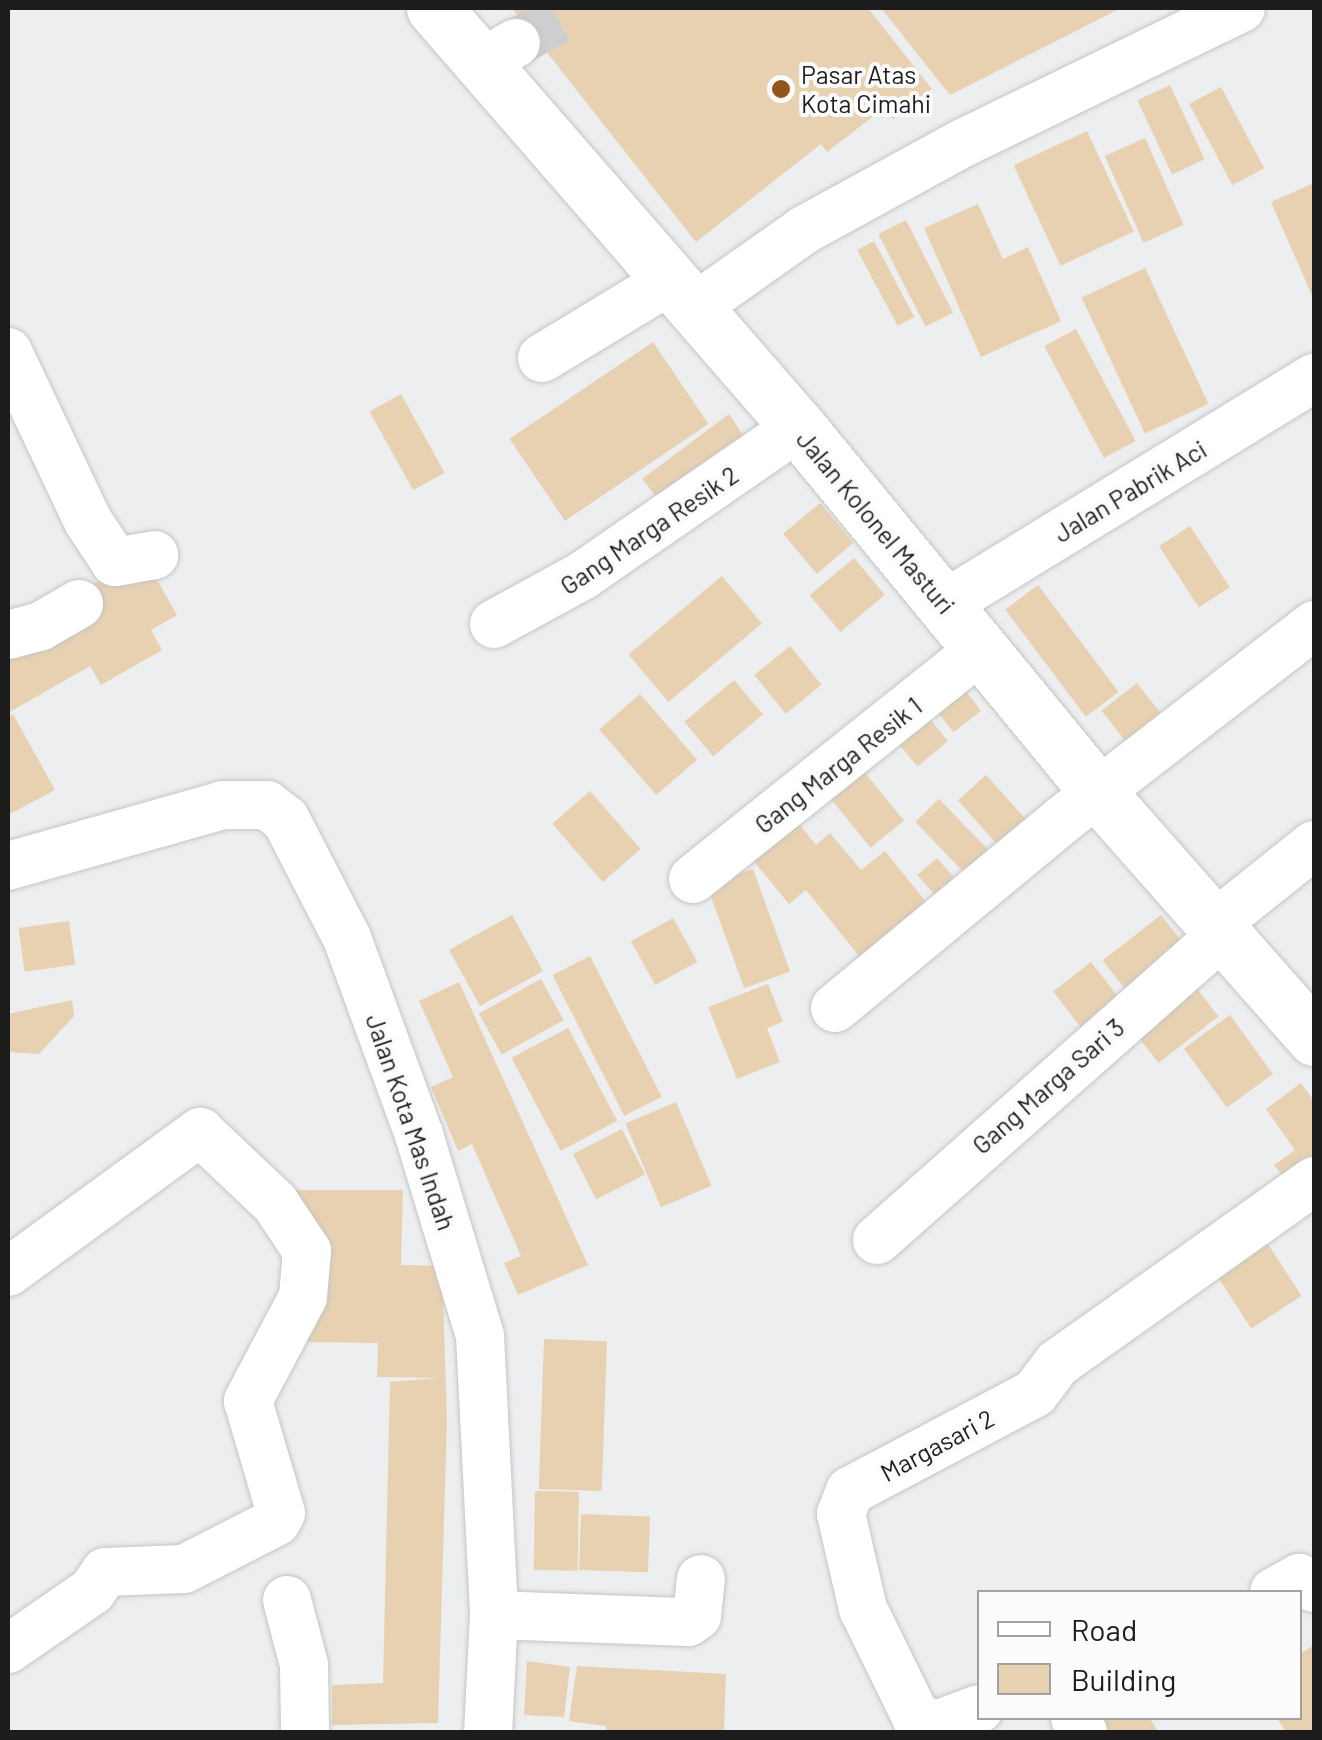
<!DOCTYPE html>
<html>
<head>
<meta charset="utf-8">
<style>
	body { margin:0 }
	#map { position:relative; width:1322px; height:1740px; overflow:hidden; background:#edeeef; font-family:Barlow,sans-serif }
	div>[style] { position:absolute }
	.building>* { inset:0; background:#e8d1b1; transform-origin:0 0 }
	.minor-tunnel>* { height:48px; margin-top:-24px; transform-origin:0; background:repeating-linear-gradient(90deg,#cececf 0 48px,transparent 0 72px) }
	.roads { filter:drop-shadow(0 0 2px #c4c5c6) drop-shadow(0 0 2px #c4c5c6) }
	.minor>* { height:48px; margin:-24px; padding:0 24px; transform-origin:24px; border-radius:24px; background:#fff }
	.major>* { height:55px; margin:-27.5px; padding:0 27.5px; transform-origin:27.5px; border-radius:27.5px; background:#fff }
	.dots>* { width:28px; height:28px; translate:-50% -50%; box-sizing:border-box; border:5px solid #fbfbfc; border-radius:50% }
	span { translate:-50% -50%; white-space:nowrap; text-align:center; line-height:1.15; -webkit-text-stroke:8px #fbfbfc; paint-order:stroke }
	.poi-label { font-size:25px; color:#1c1c1c }
	.left { translate:0 -50%; text-align:left }
	.street-label { font-size:25px; color:#1c1c1c }
	.frame { position:absolute; inset:0; border:10px solid #1c1c1c; pointer-events:none }
	.legend { position:absolute; left:977px; top:1590px; width:325px; height:130px; box-sizing:border-box; background:#fbfbfc; border:2px solid #a2a2a2; margin:0; padding:12px 18px; list-style:none; font-size:30px; color:#1c1c1c }
	.legend li { display:flex; align-items:center; gap:20px; height:50px }
	.legend b { width:50px; border:2px solid #a2a2a2 }
</style>
</head>
<body>
<div id="map">
	<div class="building">
		<div style="clip-path:polygon(512px 8px,868px 8px,932px 89px,893px 119px,884px 108px,827px 152px,821px 144px,696px 242px)"></div>
		<div style="clip-path:polygon(881px 8px,1121px 8px,950px 95px)"></div>
		<div style="left:1170px;top:85px;width:82px;height:36px;rotate:65deg"></div>
		<div style="left:1221px;top:87px;width:92px;height:36px;rotate:62deg"></div>
		<div style="left:1087px;top:131px;width:111px;height:81px;rotate:65deg"></div>
		<div style="left:1145px;top:138px;width:95px;height:44px;rotate:66deg"></div>
		<div style="clip-path:polygon(1314px 183px,1314px 300px,1271px 202px)"></div>
		<div style="clip-path:polygon(978px 204px,1003px 259px,1028px 247px,1061px 321px,981px 357px,924px 228px)"></div>
		<div style="left:906px;top:220px;width:104px;height:31px;rotate:63deg"></div>
		<div style="left:874px;top:241px;width:86px;height:19px;rotate:62deg"></div>
		<div style="left:1145px;top:268px;width:150px;height:70px;rotate:65deg"></div>
		<div style="left:1076px;top:329px;width:127px;height:36px;rotate:62deg"></div>
		<div style="left:653px;top:342px;width:99px;height:173px;rotate:56deg"></div>
		<div style="left:401px;top:394px;width:90px;height:36px;rotate:61deg"></div>
		<div style="clip-path:polygon(729px 414px,754px 452px,667px 510px,642px 479px)"></div>
		<div style="left:820px;top:503px;width:52px;height:48px;rotate:50deg"></div>
		<div style="left:1190px;top:526px;width:73px;height:37px;rotate:57deg"></div>
		<div style="clip-path:polygon(143px 555px,177px 615px,151px 630px,162px 650px,101px 685px,90px 666px,8px 713px,8px 651px,90px 586px)"></div>
		<div style="left:854px;top:558px;width:48px;height:58px;rotate:50deg"></div>
		<div style="left:722px;top:576px;width:62px;height:122px;rotate:50deg"></div>
		<div style="left:1038px;top:585px;width:134px;height:41px;rotate:53deg"></div>
		<div style="left:790px;top:646px;width:50px;height:46px;rotate:51deg"></div>
		<div style="left:734px;top:680px;width:45px;height:65px;rotate:50deg"></div>
		<div style="left:957px;top:680px;width:39px;height:35px;rotate:52deg"></div>
		<div style="left:1137px;top:683px;width:53px;height:45px;rotate:52deg"></div>
		<div style="left:640px;top:694px;width:87px;height:54px;rotate:49deg"></div>
		<div style="left:923px;top:711px;width:39px;height:40px;rotate:50deg"></div>
		<div style="clip-path:polygon(13px 714px,55px 790px,8px 815px,8px 717px)"></div>
		<div style="left:858px;top:764px;width:73px;height:43px;rotate:51deg"></div>
		<div style="left:986px;top:775px;width:69px;height:38px;rotate:48deg"></div>
		<div style="left:590px;top:791px;width:77px;height:50px;rotate:49deg"></div>
		<div style="left:939px;top:799px;width:71px;height:33px;rotate:46deg"></div>
		<div style="clip-path:polygon(792px 815px,816px 845px,830px 833px,861px 870px,885px 851px,930px 907px,863px 961px,806px 890px,789px 904px,746px 852px)"></div>
		<div style="left:937px;top:858px;width:37px;height:26px;rotate:49deg"></div>
		<div style="left:753px;top:869px;width:109px;height:49px;rotate:70deg"></div>
		<div style="left:512px;top:915px;width:64px;height:72px;rotate:61deg"></div>
		<div style="left:1161px;top:915px;width:50px;height:74px;rotate:52deg"></div>
		<div style="left:673px;top:918px;width:50px;height:48px;rotate:61deg"></div>
		<div style="left:69px;top:921px;width:44px;height:51px;rotate:82deg"></div>
		<div style="left:590px;top:956px;width:158px;height:42px;rotate:63deg"></div>
		<div style="left:1091px;top:962px;width:46px;height:48px;rotate:52deg"></div>
		<div style="left:1187px;top:976px;width:51px;height:76px;rotate:52deg"></div>
		<div style="left:541px;top:979px;width:47px;height:71px;rotate:61deg"></div>
		<div style="clip-path:polygon(459px 982px,588px 1265px,518px 1295px,504px 1263px,521px 1256px,472px 1144px,458px 1151px,431px 1087px,453px 1077px,419px 1001px)"></div>
		<div style="clip-path:polygon(768px 984px,783px 1022px,767px 1028px,780px 1062px,737px 1079px,708px 1007px)"></div>
		<div style="clip-path:polygon(72px 1000px,74px 1016px,39px 1054px,8px 1052px,8px 1014px)"></div>
		<div style="left:1230px;top:1015px;width:73px;height:57px;rotate:54deg"></div>
		<div style="left:568px;top:1028px;width:105px;height:64px;rotate:62deg"></div>
		<div style="clip-path:polygon(1301px 1083px,1314px 1101px,1314px 1167px,1290px 1186px,1274px 1165px,1295px 1150px,1266px 1109px)"></div>
		<div style="left:676px;top:1102px;width:91px;height:55px;rotate:67deg"></div>
		<div style="left:622px;top:1129px;width:51px;height:55px;rotate:63deg"></div>
		<div style="clip-path:polygon(296px 1190px,403px 1190px,401px 1265px,442px 1266px,447px 1421px,438px 1723px,332px 1725px,332px 1685px,383px 1683px,390px 1382px,438px 1378px,377px 1377px,378px 1343px,303px 1342px,315px 1232px)"></div>
		<div style="left:1264px;top:1238px;width:69px;height:60px;rotate:57deg"></div>
		<div style="left:544px;top:1339px;width:63px;height:150px;rotate:2deg"></div>
		<div style="left:535px;top:1491px;width:44px;height:79px;rotate:1deg"></div>
		<div style="left:581px;top:1514px;width:69px;height:56px;rotate:2deg"></div>
		<div style="clip-path:polygon(1314px 1645px,1314px 1732px,1286px 1732px,1277px 1718px,1300px 1718px,1300px 1654px)"></div>
		<div style="clip-path:polygon(527px 1661px,570px 1667px,564px 1717px,524px 1715px)"></div>
		<div style="clip-path:polygon(577px 1666px,726px 1674px,724px 1730px,606px 1732px,606px 1726px,569px 1721px)"></div>
		<div style="clip-path:polygon(1092px 1718px,1150px 1718px,1158px 1732px,1100px 1732px)"></div>
	</div>
	<div class="minor-tunnel">
		<div style="left:516px;top:43px;width:70px;rotate:-29.8deg"></div>
	</div>
	<div class="roads">
		<div class="minor">
			<div style="left:483px;top:62px;width:38px;rotate:-30deg"></div>
			<div style="left:695px;top:307px;width:133px;rotate:-35.2deg"></div>
			<div style="left:804px;top:230px;width:181px;rotate:-28.7deg"></div>
			<div style="left:963px;top:143px;width:309px;rotate:-25.9deg"></div>
			<div style="left:8px;top:352px;width:187px;rotate:64.7deg"></div>
			<div style="left:88px;top:521px;width:49px;rotate:56.6deg"></div>
			<div style="left:115px;top:562px;width:40px;rotate:-10deg"></div>
			<div style="left:542px;top:358px;width:151px;rotate:-31.2deg"></div>
			<div style="left:945px;top:604px;width:433px;rotate:-31.5deg"></div>
			<div style="left:494px;top:624px;width:100px;rotate:-28.6deg"></div>
			<div style="left:582px;top:576px;width:262px;rotate:-34.6deg"></div>
			<div style="left:8px;top:635px;width:34px;rotate:-15deg"></div>
			<div style="left:41px;top:626px;width:44px;rotate:-30.1deg"></div>
			<div style="left:8px;top:866px;width:223px;rotate:-15.8deg"></div>
			<div style="left:223px;top:805px;width:44px"></div>
			<div style="left:267px;top:805px;width:24px;rotate:38deg"></div>
			<div style="left:286px;top:820px;width:133px;rotate:62.7deg"></div>
			<div style="left:347px;top:938px;width:210px;rotate:69.9deg"></div>
			<div style="left:419px;top:1135px;width:210px;rotate:73.1deg"></div>
			<div style="left:480px;top:1336px;width:279px;rotate:87.1deg"></div>
			<div style="left:494px;top:1615px;width:117px;rotate:92.9deg"></div>
			<div style="left:693px;top:879px;width:369px;rotate:-38.6deg"></div>
			<div style="left:1214px;top:925px;width:128px;rotate:-38.7deg"></div>
			<div style="left:835px;top:1008px;width:295px;rotate:-39.6deg"></div>
			<div style="left:1062px;top:820px;width:319px;rotate:-37.7deg"></div>
			<div style="left:877px;top:1240px;width:462px;rotate:-41.5deg"></div>
			<div style="left:8px;top:1272px;width:238px;rotate:-36.1deg"></div>
			<div style="left:200px;top:1132px;width:103px;rotate:43.4deg"></div>
			<div style="left:275px;top:1203px;width:58px;rotate:56.3deg"></div>
			<div style="left:307px;top:1251px;width:46px;rotate:95deg"></div>
			<div style="left:303px;top:1297px;width:118px;rotate:117.9deg"></div>
			<div style="left:248px;top:1401px;width:117px;rotate:73.6deg"></div>
			<div style="left:281px;top:1513px;width:10px;rotate:119deg"></div>
			<div style="left:276px;top:1522px;width:103px;rotate:152.9deg"></div>
			<div style="left:184px;top:1569px;width:79px;rotate:177.8deg"></div>
			<div style="left:105px;top:1572px;width:23px;rotate:124deg"></div>
			<div style="left:92px;top:1591px;width:102px;rotate:145.4deg"></div>
			<div style="left:1274px;top:1592px;width:29px;rotate:-29deg"></div>
			<div style="left:1299px;top:1578px;width:18px;rotate:34deg"></div>
			<div style="left:287px;top:1600px;width:67px;rotate:75.3deg"></div>
			<div style="left:304px;top:1665px;width:67px;rotate:89.1deg"></div>
			<div style="left:494px;top:1615px;width:194px;rotate:2.1deg"></div>
			<div style="left:688px;top:1622px;width:11px;rotate:-34deg"></div>
			<div style="left:697px;top:1616px;width:37px;rotate:-84deg"></div>
			<div style="left:979px;top:1709px;width:46px;rotate:159.6deg"></div>
			<div style="left:936px;top:1725px;width:22px;rotate:-158deg"></div>
			<div style="left:916px;top:1717px;width:120px;rotate:-116.1deg"></div>
			<div style="left:863px;top:1609px;width:98px;rotate:-103deg"></div>
			<div style="left:841px;top:1514px;width:25px;rotate:-69deg"></div>
			<div style="left:850px;top:1491px;width:209px;rotate:-27.9deg"></div>
			<div style="left:1035px;top:1393px;width:38px;rotate:-53deg"></div>
			<div style="left:1058px;top:1363px;width:314px;rotate:-35.4deg"></div>
			<div style="left:1075px;top:1718px;width:16px;rotate:60deg"></div>
		</div>
		<div class="major">
			<div style="left:434px;top:8px;width:555px;rotate:49.02deg"></div>
			<div style="left:798px;top:427px;width:476px;rotate:50.6deg"></div>
			<div style="left:1100px;top:795px;width:324px;rotate:48.6deg"></div>
		</div>
	</div>
	<div class="dots">
		<div style="left:781px;top:89px;background:#93551a"></div>
	</div>
	<div class="poi-label">
		<span class="left" style="left:801px;top:89px">Pasar Atas<br>Kota Cimahi</span>
	</div>
	<div class="street-label">
		<span style="left:1130px;top:491px;rotate:-31deg">Jalan Pabrik Aci</span>
		<span style="left:876px;top:522px;rotate:50deg">Jalan Kolonel Masturi</span>
		<span style="left:649px;top:530px;rotate:-34deg">Gang Marga Resik 2</span>
		<span style="left:838px;top:765px;rotate:-38deg">Gang Marga Resik 1</span>
		<span style="left:1048px;top:1086px;rotate:-41deg">Gang Marga Sari 3</span>
		<span style="left:411px;top:1122px;rotate:71deg">Jalan Kota Mas Indah</span>
		<span style="left:937px;top:1445px;rotate:-28deg">Margasari 2</span>
	</div>
	<div class="frame"></div>
	<ul class="legend">
	<li><b style="height:12px;background:#fff"></b>Road</li>
	<li><b style="height:28px;background:#e8d1b1"></b>Building</li>
	</ul>
</div>
</body>
</html>
